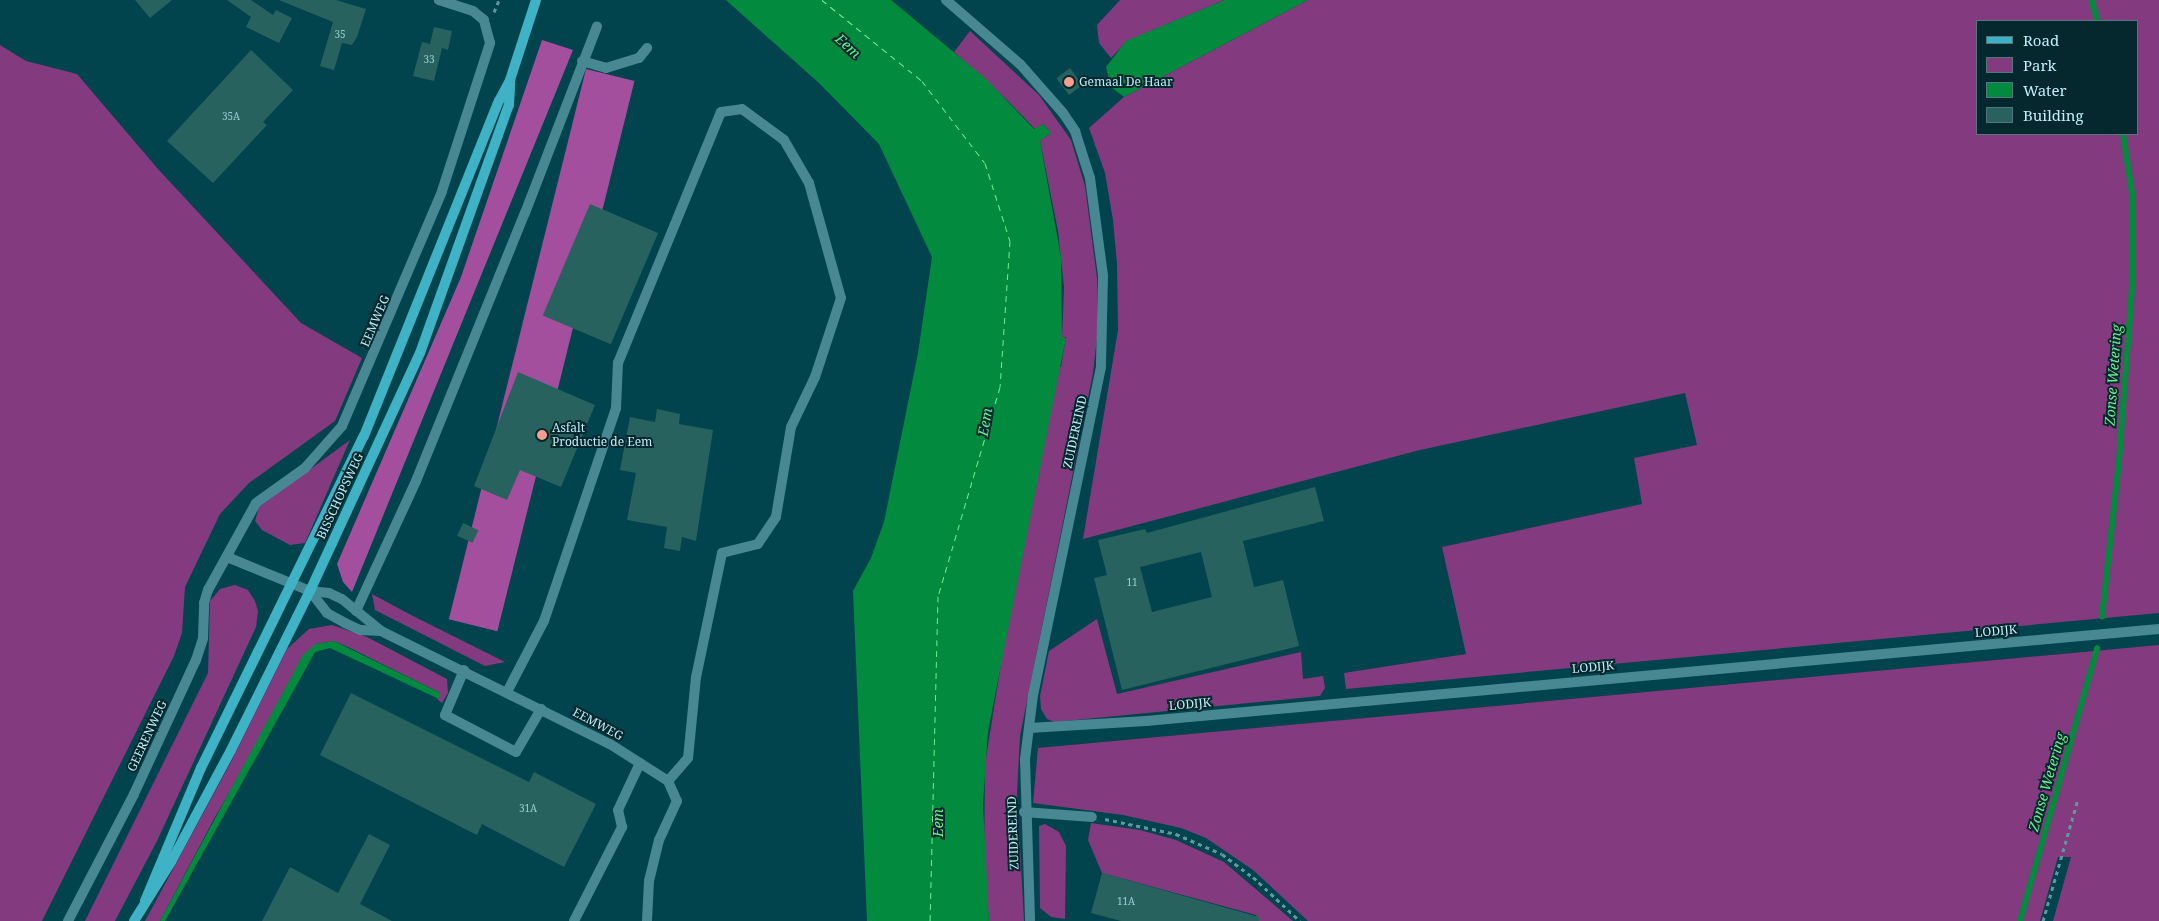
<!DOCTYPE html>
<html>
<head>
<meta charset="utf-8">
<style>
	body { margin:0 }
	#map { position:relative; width:2159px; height:921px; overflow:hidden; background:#01444d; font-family:"Noto Serif",serif }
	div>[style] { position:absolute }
	.green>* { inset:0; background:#843a7f }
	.forest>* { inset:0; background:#a44e9e; transform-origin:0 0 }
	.water>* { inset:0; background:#028a3e }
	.stream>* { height:5.5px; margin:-2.75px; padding:0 2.75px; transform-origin:2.75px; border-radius:2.75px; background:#028a3e }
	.ferry>* { height:1px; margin-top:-0.5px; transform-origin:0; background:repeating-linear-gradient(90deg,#69f38f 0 6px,transparent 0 11px) }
	.building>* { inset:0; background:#28625e; transform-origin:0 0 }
	.path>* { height:3px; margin-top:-1.5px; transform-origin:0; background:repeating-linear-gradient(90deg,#5e98a1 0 4px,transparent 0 8px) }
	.lane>* { height:10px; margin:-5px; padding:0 5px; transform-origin:5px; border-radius:5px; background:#478893 }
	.street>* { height:10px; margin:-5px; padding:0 5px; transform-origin:5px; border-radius:5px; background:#478893 }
	.secondary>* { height:10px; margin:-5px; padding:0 5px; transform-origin:5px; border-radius:5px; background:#3fb2c5 }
	.dots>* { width:14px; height:14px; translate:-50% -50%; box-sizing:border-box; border:2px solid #04282d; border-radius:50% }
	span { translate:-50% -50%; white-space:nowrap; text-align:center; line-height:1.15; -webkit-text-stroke:4px #04282d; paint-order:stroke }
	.number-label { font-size:10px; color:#98cbd1 }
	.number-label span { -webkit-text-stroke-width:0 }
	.poi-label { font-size:12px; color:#beeef7 }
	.left { translate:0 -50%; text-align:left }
	.street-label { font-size:12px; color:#beeef7 }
	.water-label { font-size:14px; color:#69f38f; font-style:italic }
	.legend { position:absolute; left:1976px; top:20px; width:162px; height:115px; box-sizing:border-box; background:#04282d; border:1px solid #4e777e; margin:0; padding:6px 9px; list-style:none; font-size:15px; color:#beeef7 }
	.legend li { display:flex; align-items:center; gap:10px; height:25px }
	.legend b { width:25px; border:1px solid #4e777e }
</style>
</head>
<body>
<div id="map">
	<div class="green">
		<div style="clip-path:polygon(1120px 0,1225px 0,1127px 41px,1111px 58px,1099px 43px,1097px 25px)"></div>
		<div style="clip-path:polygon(evenodd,1308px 0,2159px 0,2159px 613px,1346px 689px,1344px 673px,1466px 654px,1442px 547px,1642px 504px,1634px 458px,1697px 445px,1685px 393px,1420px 450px,1083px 539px,1118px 330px,1117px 264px,1113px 220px,1105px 173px,1089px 128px,1124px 97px,1308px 0,1978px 21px,2138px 21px,2138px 134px,1978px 134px,1978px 21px)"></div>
		<div style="clip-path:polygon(970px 31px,1039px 95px,1071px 140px,1085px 186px,1097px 278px,1097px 338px,1093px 373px,1020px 736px,1017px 793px,1024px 921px,989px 921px,984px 859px,985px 764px,1009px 614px,1058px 367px,1061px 367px,1066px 337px,1062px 337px,1064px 287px,1058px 231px,1040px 141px,1051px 133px,1043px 124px,1035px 129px,1006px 99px,954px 52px)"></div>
		<div style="clip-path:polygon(0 45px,26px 61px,77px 74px,158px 169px,301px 323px,362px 358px,335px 421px,249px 483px,220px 514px,185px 587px,182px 633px,174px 656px,42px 921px,0 921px)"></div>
		<div style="clip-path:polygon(350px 440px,305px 543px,290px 545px,262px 530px,255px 521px,259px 507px)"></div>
		<div style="clip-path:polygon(235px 585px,248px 590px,255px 601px,258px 611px,256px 627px,157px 841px,115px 921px,85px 921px,208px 673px,210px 601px,220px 589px)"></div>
		<div style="clip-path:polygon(372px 594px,411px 615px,505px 662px,485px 666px,375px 610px)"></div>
		<div style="clip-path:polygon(1097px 619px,1117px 694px,1301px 652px,1303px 679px,1323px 676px,1325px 688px,1320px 696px,1055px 722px,1047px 719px,1041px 709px,1040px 696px,1049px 651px)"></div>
		<div style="clip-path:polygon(332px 625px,367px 637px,447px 679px,448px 693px,442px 703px,437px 699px,440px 693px,348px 647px,334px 641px,316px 644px,215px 817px,160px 921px,145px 921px,232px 760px,287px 649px,309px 629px)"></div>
		<div style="clip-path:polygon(2159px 645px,2159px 921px,2053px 921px,2071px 857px,2058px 857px,2040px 921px,1308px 921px,1253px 870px,1206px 838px,1181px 828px,1123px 815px,1033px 803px,1038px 748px)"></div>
		<div style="clip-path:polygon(1091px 823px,1140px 830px,1176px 840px,1224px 862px,1293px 921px,1259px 921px,1256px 915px,1102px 873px,1088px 840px)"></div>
		<div style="clip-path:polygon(1045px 824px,1059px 832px,1066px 846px,1065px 919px,1051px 917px,1040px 908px,1039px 826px)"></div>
	</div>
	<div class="forest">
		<div style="clip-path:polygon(542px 40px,573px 50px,352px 592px,343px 582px,337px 564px,461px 277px)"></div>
		<div style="left:586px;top:69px;width:50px;height:567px;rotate:14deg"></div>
	</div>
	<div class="water">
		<div style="clip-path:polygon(726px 0,891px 0,986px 79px,1034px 129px,1043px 124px,1051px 133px,1040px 141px,1061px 257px,1062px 337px,1066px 338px,988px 731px,983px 804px,989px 921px,867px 921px,853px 591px,871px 558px,884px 522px,918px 353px,932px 257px,879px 144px,819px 83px)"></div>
		<div style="clip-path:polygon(1225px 0,1308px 0,1124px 97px,1111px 87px,1106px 67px,1126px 41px)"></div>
		<div style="clip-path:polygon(334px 641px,440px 693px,439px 699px,330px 648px,315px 652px,165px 921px,160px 921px,303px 655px,316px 644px)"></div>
	</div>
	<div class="stream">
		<div style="left:2092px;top:0;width:22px;rotate:74deg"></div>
		<div style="left:2102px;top:617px;width:157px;rotate:-83.8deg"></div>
		<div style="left:2119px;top:461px;width:188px;rotate:-85.7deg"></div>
		<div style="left:2133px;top:274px;width:81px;rotate:-90.7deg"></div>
		<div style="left:2132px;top:193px;width:60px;rotate:-98.7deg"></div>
		<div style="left:2020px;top:921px;width:283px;rotate:-74.2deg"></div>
	</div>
	<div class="ferry">
		<div style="left:822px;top:0;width:129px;rotate:39deg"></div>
		<div style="left:922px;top:81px;width:103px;rotate:52.5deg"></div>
		<div style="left:985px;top:163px;width:82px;rotate:72.2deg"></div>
		<div style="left:1010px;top:241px;width:146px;rotate:93.9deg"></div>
		<div style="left:1000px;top:387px;width:218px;rotate:106.5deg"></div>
		<div style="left:938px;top:596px;width:325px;rotate:91.4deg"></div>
	</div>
	<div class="building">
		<div style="clip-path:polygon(135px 0,172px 0,150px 18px)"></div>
		<div style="clip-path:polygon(227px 0,251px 0,273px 15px,276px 10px,292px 18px,279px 43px,246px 27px,251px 17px)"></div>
		<div style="clip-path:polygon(279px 0,336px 0,366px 9px,357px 37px,352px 45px,342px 43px,334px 70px,320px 66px,333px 22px)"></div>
		<div style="clip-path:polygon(434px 27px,452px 31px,448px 50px,442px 48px,434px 81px,413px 76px,422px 42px,430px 44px)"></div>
		<div style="clip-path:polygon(251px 50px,293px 90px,263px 122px,267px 125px,213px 183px,167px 141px)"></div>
		<div style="left:1070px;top:68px;width:21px;height:17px;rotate:53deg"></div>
		<div style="left:590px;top:204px;width:74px;height:121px;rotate:23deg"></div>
		<div style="clip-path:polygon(518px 372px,595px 405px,561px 487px,520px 470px,507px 500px,474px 486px)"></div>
		<div style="clip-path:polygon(657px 409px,680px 414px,679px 424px,713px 430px,696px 541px,682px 537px,680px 551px,664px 548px,667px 527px,627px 520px,636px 473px,620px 470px,630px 417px,655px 422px)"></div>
		<div style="clip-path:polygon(evenodd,1315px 487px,1324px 521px,1243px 541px,1254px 587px,1283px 580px,1299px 646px,1122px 690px,1094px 578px,1107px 575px,1098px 540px,1145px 529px,1147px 533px,1315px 487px,1201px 552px,1212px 597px,1152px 612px,1140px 567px,1201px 552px)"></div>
		<div style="left:463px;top:523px;width:17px;height:14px;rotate:25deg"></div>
		<div style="clip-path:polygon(351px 693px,529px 782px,534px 772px,596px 804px,564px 867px,482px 824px,477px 835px,320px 755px)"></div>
		<div style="clip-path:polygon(369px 834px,390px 845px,360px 904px,392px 921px,262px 921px,290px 867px,338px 893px)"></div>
		<div style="clip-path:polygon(1102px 873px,1259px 917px,1259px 921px,1121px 921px,1091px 913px)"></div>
	</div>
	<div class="path">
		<div style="left:494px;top:12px;width:13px;rotate:-67deg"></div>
		<div style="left:1105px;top:819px;width:73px;rotate:11.9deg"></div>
		<div style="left:1176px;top:834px;width:50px;rotate:23.5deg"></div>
		<div style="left:1222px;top:854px;width:39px;rotate:37deg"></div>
		<div style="left:1253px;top:877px;width:64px;rotate:43.1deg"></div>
		<div style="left:2043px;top:921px;width:127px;rotate:-74deg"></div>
	</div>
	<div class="lane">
		<div style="left:582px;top:61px;width:25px;rotate:16deg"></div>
		<div style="left:606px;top:68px;width:34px;rotate:-17deg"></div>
		<div style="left:639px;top:58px;width:13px;rotate:-51deg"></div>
		<div style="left:464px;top:670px;width:49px;rotate:112.9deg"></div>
		<div style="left:445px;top:715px;width:80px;rotate:27.5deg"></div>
		<div style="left:516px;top:752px;width:50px;rotate:-59.8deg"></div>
		<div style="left:507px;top:692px;width:80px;rotate:-62.5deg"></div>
		<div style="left:544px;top:621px;width:225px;rotate:-71.3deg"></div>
		<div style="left:616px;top:408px;width:45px;rotate:-87.5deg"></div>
		<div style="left:618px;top:363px;width:271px;rotate:-67.7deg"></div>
		<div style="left:721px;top:112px;width:21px;rotate:-8deg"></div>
		<div style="left:742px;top:109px;width:52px;rotate:36.4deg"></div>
		<div style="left:784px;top:140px;width:50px;rotate:59.8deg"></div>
		<div style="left:809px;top:183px;width:119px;rotate:74.5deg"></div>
		<div style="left:841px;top:298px;width:83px;rotate:108.2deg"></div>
		<div style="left:815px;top:377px;width:55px;rotate:115.6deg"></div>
		<div style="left:791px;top:427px;width:91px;rotate:99.5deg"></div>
		<div style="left:776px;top:517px;width:32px;rotate:124deg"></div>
		<div style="left:758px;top:544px;width:37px;rotate:166deg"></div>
		<div style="left:722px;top:553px;width:127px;rotate:101.8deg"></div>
		<div style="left:696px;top:677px;width:81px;rotate:95.6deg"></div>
		<div style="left:688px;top:758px;width:30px;rotate:131deg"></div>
		<div style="left:1024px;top:812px;width:68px;rotate:4.2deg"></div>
		<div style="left:574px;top:921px;width:106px;rotate:-62.9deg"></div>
		<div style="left:622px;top:827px;width:17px;rotate:-103deg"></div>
		<div style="left:618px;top:810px;width:52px;rotate:-64.9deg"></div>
	</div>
	<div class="street">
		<div style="left:946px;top:0;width:98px;rotate:40.9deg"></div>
		<div style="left:1020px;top:64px;width:65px;rotate:48.7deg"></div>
		<div style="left:1063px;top:113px;width:22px;rotate:56deg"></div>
		<div style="left:1075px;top:131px;width:49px;rotate:72.3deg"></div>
		<div style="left:1090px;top:178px;width:99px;rotate:82.4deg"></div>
		<div style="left:1103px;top:276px;width:91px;rotate:91.3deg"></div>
		<div style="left:1101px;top:367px;width:335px;rotate:101.7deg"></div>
		<div style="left:1033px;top:695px;width:64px;rotate:97.1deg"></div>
		<div style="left:1025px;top:759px;width:162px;rotate:88.2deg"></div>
		<div style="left:227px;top:557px;width:90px;rotate:22.3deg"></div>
		<div style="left:310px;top:591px;width:19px;rotate:6deg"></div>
		<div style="left:329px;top:593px;width:14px;rotate:25deg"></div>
		<div style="left:342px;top:599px;width:50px;rotate:39.4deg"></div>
		<div style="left:381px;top:631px;width:255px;rotate:26.3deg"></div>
		<div style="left:610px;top:744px;width:69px;rotate:32.5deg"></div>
		<div style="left:668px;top:781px;width:22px;rotate:66deg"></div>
		<div style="left:677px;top:801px;width:43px;rotate:114.8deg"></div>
		<div style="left:659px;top:840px;width:42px;rotate:103.7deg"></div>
		<div style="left:649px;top:881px;width:40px;rotate:92.9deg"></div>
		<div style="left:310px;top:591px;width:28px;rotate:52deg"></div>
		<div style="left:327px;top:613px;width:21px;rotate:29deg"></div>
		<div style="left:345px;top:623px;width:17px;rotate:25deg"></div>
		<div style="left:360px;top:630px;width:21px;rotate:3deg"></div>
		<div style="left:356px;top:611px;width:143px;rotate:-65.2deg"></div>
		<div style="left:416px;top:481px;width:289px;rotate:-67.9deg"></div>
		<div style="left:525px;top:213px;width:200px;rotate:-68.9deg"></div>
		<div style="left:1029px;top:728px;width:117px;rotate:-3.4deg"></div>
		<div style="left:1146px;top:721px;width:1017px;rotate:-5.19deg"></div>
		<div style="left:68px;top:921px;width:143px;rotate:-62.5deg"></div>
		<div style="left:134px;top:794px;width:148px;rotate:-65.2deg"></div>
		<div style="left:196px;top:660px;width:23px;rotate:-72deg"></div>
		<div style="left:203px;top:638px;width:35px;rotate:-88deg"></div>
		<div style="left:204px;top:603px;width:14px;rotate:-73deg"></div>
		<div style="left:208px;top:590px;width:99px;rotate:-61.1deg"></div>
		<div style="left:256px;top:503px;width:60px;rotate:-35.5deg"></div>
		<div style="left:305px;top:468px;width:56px;rotate:-48.6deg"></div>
		<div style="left:342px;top:426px;width:255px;rotate:-66.9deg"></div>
		<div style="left:442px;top:191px;width:156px;rotate:-72deg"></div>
		<div style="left:490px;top:43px;width:24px;rotate:-105deg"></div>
		<div style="left:484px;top:20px;width:14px;rotate:-141deg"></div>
		<div style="left:473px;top:11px;width:36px;rotate:-162deg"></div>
	</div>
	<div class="secondary">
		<div style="left:145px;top:901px;width:144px;rotate:-67.2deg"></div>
		<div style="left:201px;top:768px;width:370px;rotate:-63.9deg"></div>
		<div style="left:364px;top:436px;width:361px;rotate:-68.1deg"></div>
		<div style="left:499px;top:101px;width:24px;rotate:-62deg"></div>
		<div style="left:510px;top:80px;width:84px;rotate:-72deg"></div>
		<div style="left:134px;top:921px;width:70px;rotate:-57.9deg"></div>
		<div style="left:171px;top:862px;width:127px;rotate:-61.8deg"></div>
		<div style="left:231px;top:750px;width:178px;rotate:-63.6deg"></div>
		<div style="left:310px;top:591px;width:262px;rotate:-65.2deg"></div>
		<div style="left:420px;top:353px;width:263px;rotate:-70.3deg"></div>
		<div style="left:509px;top:105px;width:22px;rotate:-87deg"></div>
	</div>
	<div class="dots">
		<div style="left:1069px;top:82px;background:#f59d8e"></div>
		<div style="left:542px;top:435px;background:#f59d8e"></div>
	</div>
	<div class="number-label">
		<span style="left:340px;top:35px">35</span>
		<span style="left:429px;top:60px">33</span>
		<span style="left:231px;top:117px">35A</span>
		<span style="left:1132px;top:583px">11</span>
		<span style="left:528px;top:809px">31A</span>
		<span style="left:1126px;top:902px">11A</span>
	</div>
	<div class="poi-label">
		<span class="left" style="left:1079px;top:82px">Gemaal De Haar</span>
		<span class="left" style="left:552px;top:435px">Asfalt<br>Productie de Eem</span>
	</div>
	<div class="street-label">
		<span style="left:375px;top:321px;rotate:-67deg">EEMWEG</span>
		<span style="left:1075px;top:432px;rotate:-78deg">ZUIDEREIND</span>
		<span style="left:340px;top:496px;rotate:-65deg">BISSCHOPSWEG</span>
		<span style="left:1996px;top:631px;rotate:-5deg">LODIJK</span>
		<span style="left:1593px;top:667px;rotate:-5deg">LODIJK</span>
		<span style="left:1190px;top:704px;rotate:-5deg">LODIJK</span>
		<span style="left:598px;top:724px;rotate:28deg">EEMWEG</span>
		<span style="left:147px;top:736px;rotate:-65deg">GEERENWEG</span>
		<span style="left:1013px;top:833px;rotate:-92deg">ZUIDEREIND</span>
	</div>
	<div class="water-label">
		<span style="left:848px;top:46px;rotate:42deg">Eem</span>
		<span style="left:2113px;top:375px;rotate:-86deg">Zonse Wetering</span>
		<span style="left:985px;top:422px;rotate:-80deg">Eem</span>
		<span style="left:2047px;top:782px;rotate:-74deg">Zonse Wetering</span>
		<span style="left:938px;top:823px;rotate:-90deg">Eem</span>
	</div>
	<ul class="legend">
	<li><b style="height:6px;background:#3fb2c5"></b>Road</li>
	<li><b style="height:14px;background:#843a7f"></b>Park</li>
	<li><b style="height:14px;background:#028a3e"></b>Water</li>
	<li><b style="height:14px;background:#28625e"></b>Building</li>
	</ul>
</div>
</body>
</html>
